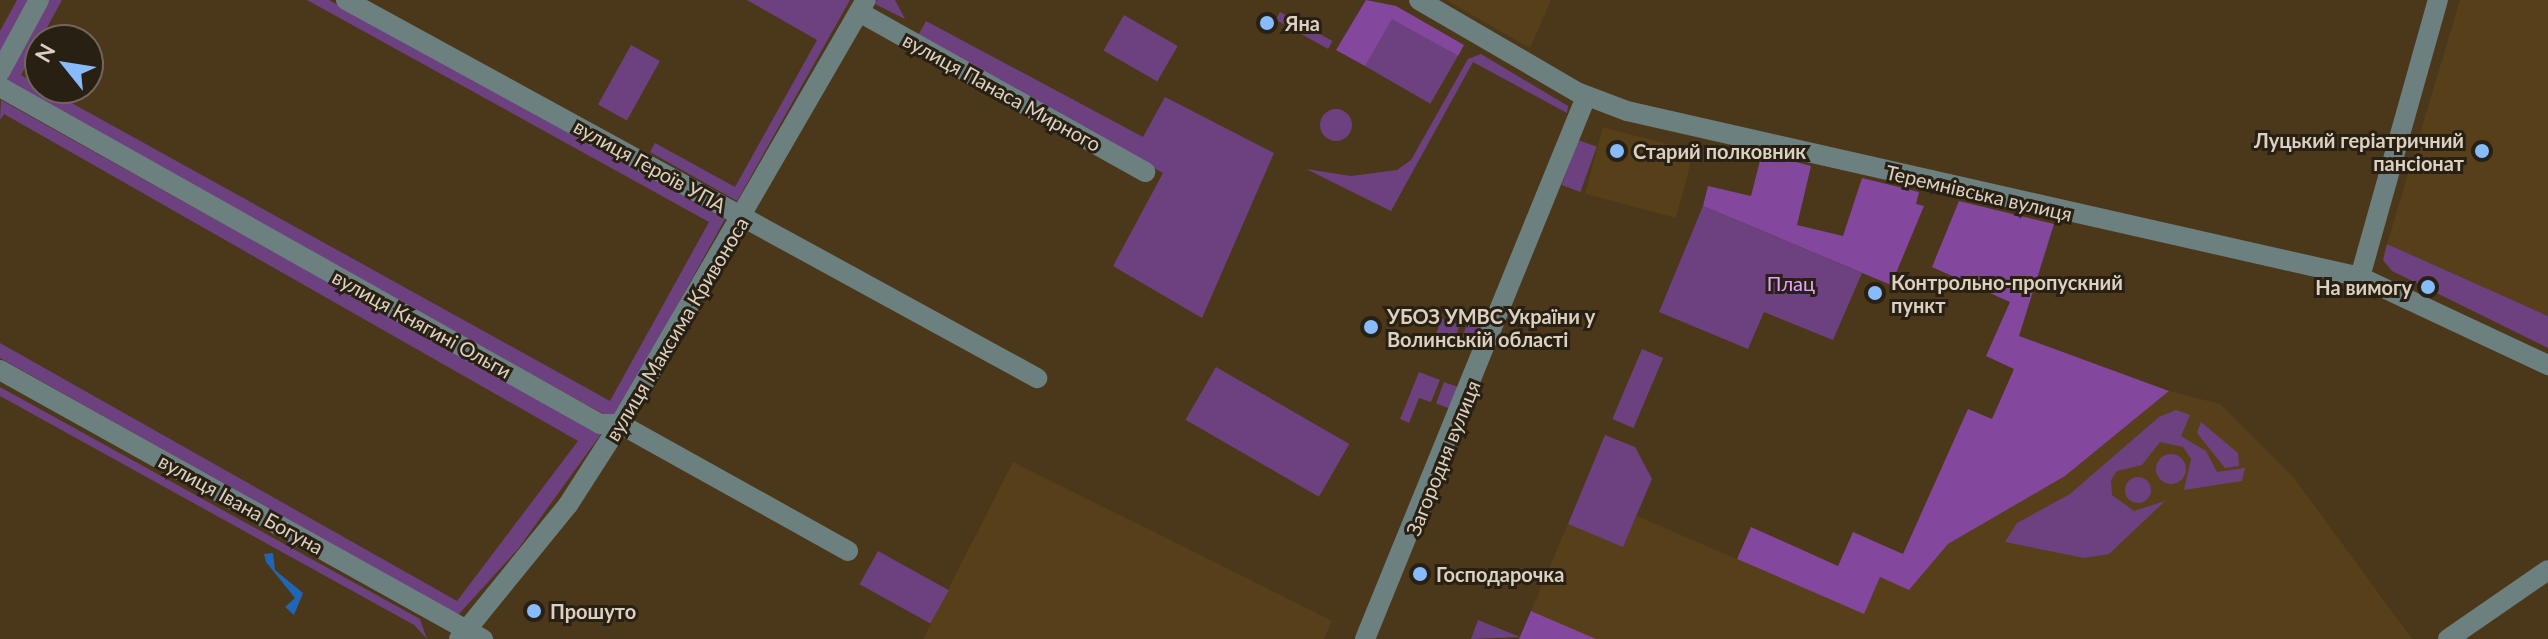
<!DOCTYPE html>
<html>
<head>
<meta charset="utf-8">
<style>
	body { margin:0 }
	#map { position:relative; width:2548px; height:639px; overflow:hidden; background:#4b3719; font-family:Lato,sans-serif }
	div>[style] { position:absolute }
	.built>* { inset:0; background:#573f1a; transform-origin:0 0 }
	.green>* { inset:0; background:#6d4180; transform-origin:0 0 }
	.round { border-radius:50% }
	.forest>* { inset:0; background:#84479e }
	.water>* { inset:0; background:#2066b7 }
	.minor>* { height:20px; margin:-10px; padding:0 10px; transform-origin:10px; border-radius:10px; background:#6c8080 }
	.dots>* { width:22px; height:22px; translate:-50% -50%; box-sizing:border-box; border:4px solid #292014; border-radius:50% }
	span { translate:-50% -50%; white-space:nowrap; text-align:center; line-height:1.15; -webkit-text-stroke:6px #292014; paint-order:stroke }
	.poi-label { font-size:20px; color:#dcd0c0; font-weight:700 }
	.left { translate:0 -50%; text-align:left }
	.right { translate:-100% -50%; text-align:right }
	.street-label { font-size:20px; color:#dcd0c0 }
	.park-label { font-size:20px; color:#e2a4fe }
	.north { position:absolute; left:24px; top:24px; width:80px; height:80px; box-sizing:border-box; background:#292014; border:2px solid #716659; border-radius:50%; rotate:300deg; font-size:22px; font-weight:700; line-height:32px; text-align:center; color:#dcd0c0 }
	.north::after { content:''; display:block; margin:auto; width:28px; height:36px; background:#88bbfc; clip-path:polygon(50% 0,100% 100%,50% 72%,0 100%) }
</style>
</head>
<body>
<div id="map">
	<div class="built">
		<div style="clip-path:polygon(1446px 0,1551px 0,1530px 48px)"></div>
		<div style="clip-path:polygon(2460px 0,2548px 0,2548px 316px,2387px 244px)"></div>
		<div style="left:1603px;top:127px;width:94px;height:69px;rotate:15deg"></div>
		<div style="clip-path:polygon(2169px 391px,2220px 404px,2294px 478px,2412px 639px,1596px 639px,1531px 611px,1568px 524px,1622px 546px,1637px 516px,1864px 614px,1880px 577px,1909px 589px,1948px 544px,2065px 476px)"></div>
		<div style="clip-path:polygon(1013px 462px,1332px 621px,1324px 639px,923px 639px)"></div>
	</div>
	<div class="green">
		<div style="clip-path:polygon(17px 0,32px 0,0 59px,0 31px)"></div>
		<div style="clip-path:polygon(47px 0,62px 0,21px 75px,610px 401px,709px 222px,307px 0,329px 0,725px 219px,614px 420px,3px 81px)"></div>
		<div style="clip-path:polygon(747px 0,850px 0,737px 201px,650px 152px,655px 143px,735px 187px,817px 40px)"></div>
		<div style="clip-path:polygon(877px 0,895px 0,905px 19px,875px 4px)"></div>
		<div style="left:1280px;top:12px;width:60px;height:9px;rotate:29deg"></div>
		<div style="left:1124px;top:15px;width:62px;height:41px;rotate:30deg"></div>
		<div style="left:1392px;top:18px;width:76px;height:55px;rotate:30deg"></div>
		<div style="clip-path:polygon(926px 21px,1143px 137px,1165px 97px,1274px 153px,1202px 318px,1113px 266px,1163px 173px,916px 39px)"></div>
		<div style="left:631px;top:45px;width:33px;height:68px;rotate:29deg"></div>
		<div style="clip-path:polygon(1481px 54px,1568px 106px,1567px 113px,1473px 62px,1391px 211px,1306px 169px,1351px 176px,1397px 170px,1411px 160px,1468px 59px)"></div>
		<div style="clip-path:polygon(1px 100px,601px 434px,518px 549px,458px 615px,0 358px,0 343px,457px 601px,578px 441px,4px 114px,0 120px)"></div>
		<div class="round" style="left:1320px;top:109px;width:32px;height:32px"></div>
		<div style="left:1578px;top:140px;width:20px;height:48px;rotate:20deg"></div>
		<div style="clip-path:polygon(1703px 206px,1862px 273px,1833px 340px,1764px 312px,1748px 349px,1659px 312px)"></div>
		<div style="clip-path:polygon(2387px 244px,2548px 316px,2548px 348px,2392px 271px,2383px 260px)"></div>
		<div style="clip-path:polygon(1462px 314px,1455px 342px,1436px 334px,1442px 318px,1457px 324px)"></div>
		<div style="left:1470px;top:317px;width:19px;height:29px;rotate:21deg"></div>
		<div style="left:1642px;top:349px;width:23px;height:76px;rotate:23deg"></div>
		<div style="left:1216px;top:367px;width:154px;height:61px;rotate:30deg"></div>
		<div style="clip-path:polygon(1419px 372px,1440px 380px,1431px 402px,1419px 398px,1409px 423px,1400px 419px)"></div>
		<div style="left:1444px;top:382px;width:20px;height:23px;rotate:20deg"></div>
		<div style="clip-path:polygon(0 387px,420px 619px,427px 639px,414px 625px,0 396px)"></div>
		<div style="clip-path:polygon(2176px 410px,2190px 415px,2181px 436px,2206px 451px,2217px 472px,2245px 468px,2242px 481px,2184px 490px,2191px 459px,2183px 447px,2160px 442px,2142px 465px,2117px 471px,2111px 480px,2112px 495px,2134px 511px,2165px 501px,2109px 554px,2084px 558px,2005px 542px,2017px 523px,2070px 494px,2159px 417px)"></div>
		<div style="clip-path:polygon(2201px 422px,2238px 453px,2239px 466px,2225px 468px,2197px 433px)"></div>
		<div style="clip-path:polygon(1605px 435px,1635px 447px,1652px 479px,1623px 547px,1568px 524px)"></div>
		<div class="round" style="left:2156px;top:454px;width:30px;height:30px"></div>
		<div class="round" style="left:2125px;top:477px;width:26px;height:26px"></div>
		<div style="left:878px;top:551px;width:81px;height:38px;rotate:29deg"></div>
		<div style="clip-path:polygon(1478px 620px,1520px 637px,1471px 639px)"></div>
	</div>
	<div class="forest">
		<div style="clip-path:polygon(1366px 0,1396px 6px,1464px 45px,1458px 56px,1392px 19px,1365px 66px,1336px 50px)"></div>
		<div style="clip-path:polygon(1762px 153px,1811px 166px,1797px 225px,1843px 236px,1862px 178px,1919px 192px,1916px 204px,1924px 206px,1891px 285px,1703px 206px,1708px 186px,1751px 196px)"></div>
		<div style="clip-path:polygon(1959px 201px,2054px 224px,2019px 336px,2169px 391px,2065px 476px,1948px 544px,1909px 590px,1880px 577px,1864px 614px,1737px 559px,1751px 527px,1838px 566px,1853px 532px,1903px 554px,1968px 409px,1992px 419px,2014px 369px,1986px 356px,2010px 302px,1932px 267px)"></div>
		<div style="clip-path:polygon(1531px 611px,1596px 639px,1519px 639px)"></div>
	</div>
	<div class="water">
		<div style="clip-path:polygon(273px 553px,275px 570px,303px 593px,294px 615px,285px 607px,295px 598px,266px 562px,264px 554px)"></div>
	</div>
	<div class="minor">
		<div style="left:346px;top:0;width:788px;rotate:28.68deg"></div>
		<div style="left:1419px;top:0;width:183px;rotate:30.2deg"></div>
		<div style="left:1577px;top:92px;width:53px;rotate:20.8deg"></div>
		<div style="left:1627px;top:111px;width:752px;rotate:12.76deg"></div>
		<div style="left:2360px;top:277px;width:208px;rotate:25.1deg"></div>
		<div style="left:859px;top:12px;width:328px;rotate:29.2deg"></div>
		<div style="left:0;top:72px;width:82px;rotate:-61.6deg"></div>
		<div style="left:0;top:87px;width:688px;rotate:29.32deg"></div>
		<div style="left:600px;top:424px;width:20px"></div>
		<div style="left:620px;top:424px;width:261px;rotate:29.1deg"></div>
		<div style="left:2360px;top:277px;width:288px;rotate:-74.3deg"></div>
		<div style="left:0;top:370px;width:553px;rotate:29.12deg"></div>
		<div style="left:459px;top:639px;width:173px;rotate:-50.9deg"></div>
		<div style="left:568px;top:505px;width:96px;rotate:-57.3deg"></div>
		<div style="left:620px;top:424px;width:490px;rotate:-59.9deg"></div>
		<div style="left:1365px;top:639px;width:585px;rotate:-67.82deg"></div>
		<div style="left:2448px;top:639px;width:121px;rotate:-34.6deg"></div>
	</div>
	<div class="dots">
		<div style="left:1267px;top:23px;background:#88bbfc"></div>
		<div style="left:1617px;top:151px;background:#88bbfc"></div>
		<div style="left:2482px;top:151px;background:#88bbfc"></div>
		<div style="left:2428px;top:287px;background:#88bbfc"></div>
		<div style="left:1875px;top:293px;background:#88bbfc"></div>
		<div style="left:1371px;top:327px;background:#88bbfc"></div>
		<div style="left:1420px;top:574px;background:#88bbfc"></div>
		<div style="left:534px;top:611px;background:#88bbfc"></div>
	</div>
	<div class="poi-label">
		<span class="left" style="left:1285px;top:23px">Яна</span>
		<span class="right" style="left:2464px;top:152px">Луцький геріатричний<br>пансіонат</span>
		<span class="left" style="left:1633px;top:151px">Старий полковник</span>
		<span class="left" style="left:1891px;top:294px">Контрольно-пропускний<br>пункт</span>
		<span class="right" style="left:2412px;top:287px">На вимогу</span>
		<span class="left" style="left:1387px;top:328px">УБОЗ УМВС України у<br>Волинськiй області</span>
		<span class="left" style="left:1436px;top:574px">Господарочка</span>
		<span class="left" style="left:550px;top:611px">Прошуто</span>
	</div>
	<div class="street-label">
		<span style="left:1002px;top:92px;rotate:29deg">вулиця Панаса Мирного</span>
		<span style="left:650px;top:166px;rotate:29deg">вулиця Героїв УПА</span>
		<span style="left:1979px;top:193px;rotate:13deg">Теремнівська вулиця</span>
		<span style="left:422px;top:324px;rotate:29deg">вулиця Княгині Ольги</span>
		<span style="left:677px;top:329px;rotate:-59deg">вулиця Максима Кривоноса</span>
		<span style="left:1443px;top:458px;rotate:-68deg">Загородня вулиця</span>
		<span style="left:241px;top:504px;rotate:29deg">вулиця Івана Богуна</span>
	</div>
	<div class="park-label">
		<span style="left:1791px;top:283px">Плац</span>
	</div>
	<div class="north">N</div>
</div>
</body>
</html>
